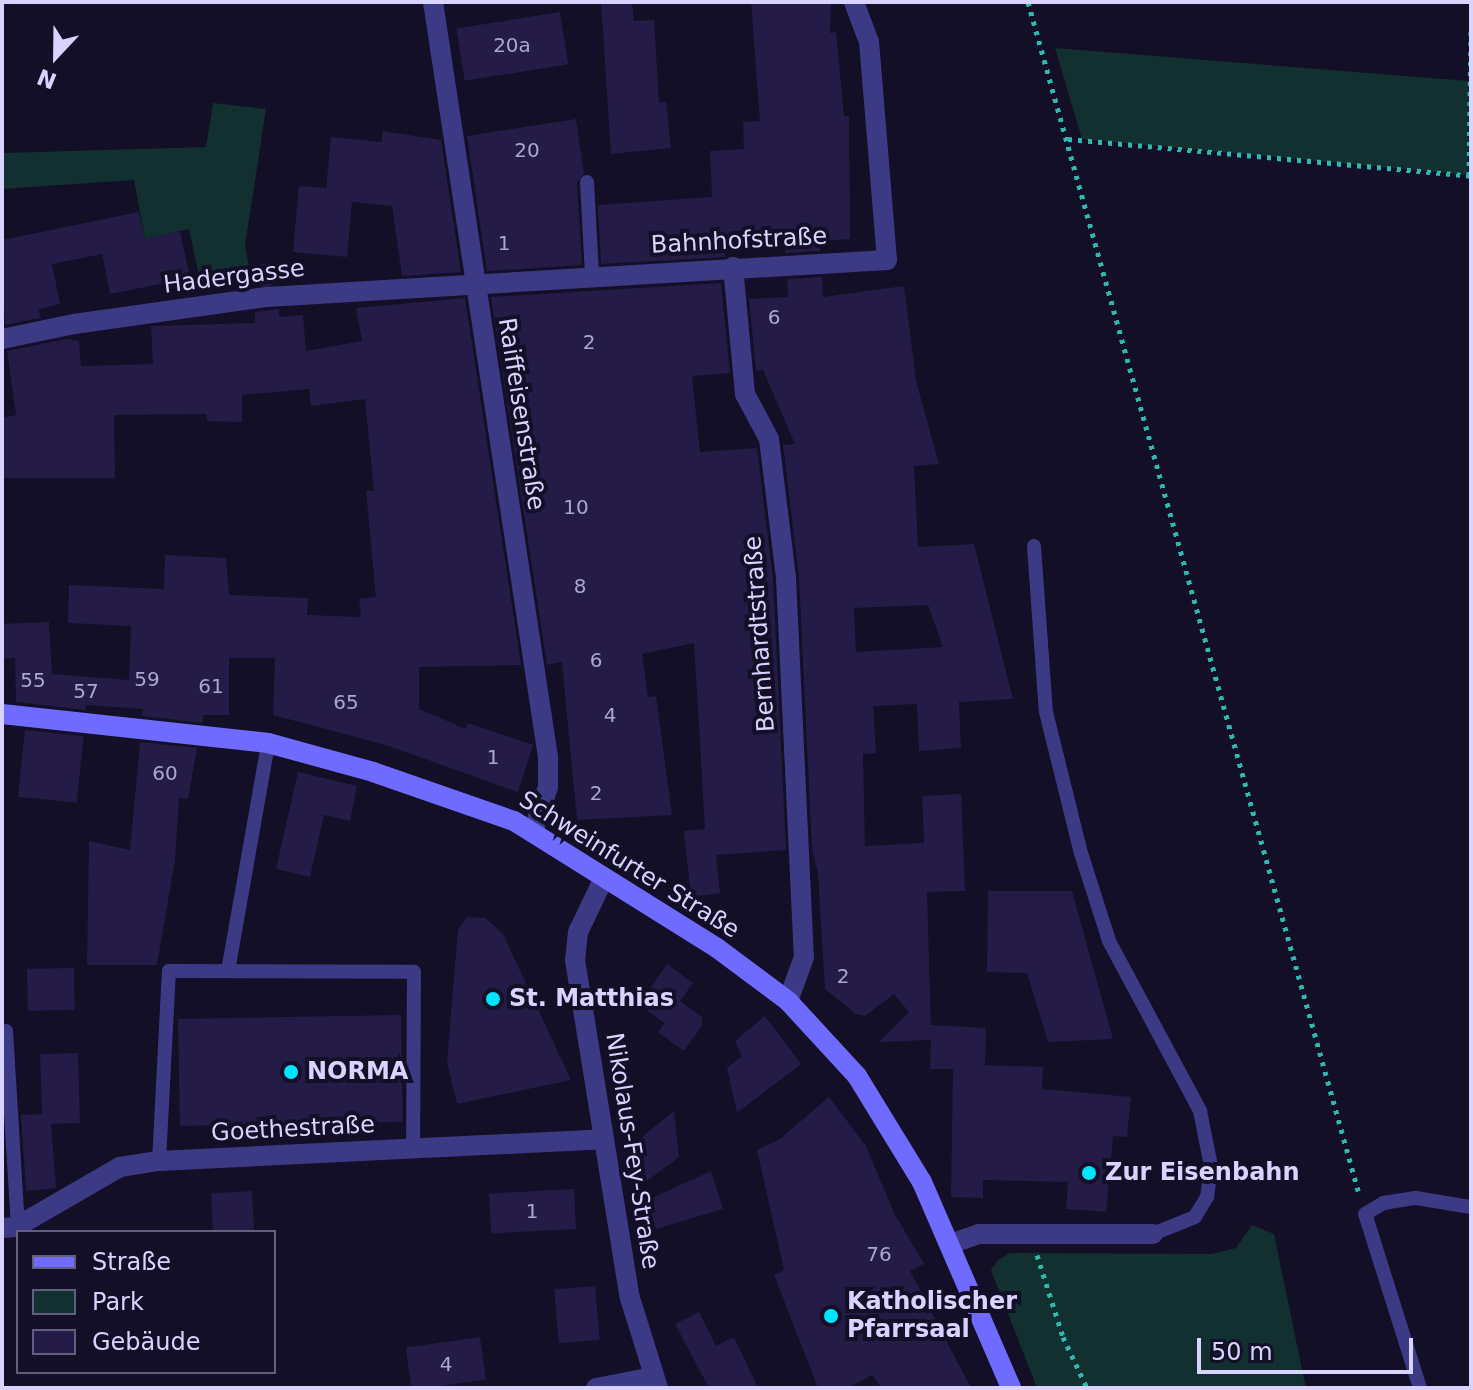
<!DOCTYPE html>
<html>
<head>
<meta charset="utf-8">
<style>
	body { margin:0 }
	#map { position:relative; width:1473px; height:1390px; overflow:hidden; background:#130f26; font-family:"DejaVu Sans",sans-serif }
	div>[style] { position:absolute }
	.green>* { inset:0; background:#12302f }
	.building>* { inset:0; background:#241b47; transform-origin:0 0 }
	.round { border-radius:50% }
	.path>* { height:5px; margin-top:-2.5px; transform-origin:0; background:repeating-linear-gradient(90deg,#2fb8b0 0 4px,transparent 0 10px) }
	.lane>* { height:14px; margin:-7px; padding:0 7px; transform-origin:7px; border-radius:7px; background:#3d3a85 }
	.street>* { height:20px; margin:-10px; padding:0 10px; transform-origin:10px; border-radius:10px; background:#3d3a85 }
	.secondary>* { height:20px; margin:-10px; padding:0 10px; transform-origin:10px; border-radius:10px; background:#6f6bff }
	.dots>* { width:22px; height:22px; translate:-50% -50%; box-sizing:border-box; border:4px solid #130f26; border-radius:50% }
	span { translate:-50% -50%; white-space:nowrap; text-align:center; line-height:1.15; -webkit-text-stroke:8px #130f26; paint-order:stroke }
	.number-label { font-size:20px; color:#aca6d1 }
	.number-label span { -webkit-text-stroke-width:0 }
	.street-label { font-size:24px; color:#d9d4ff }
	.poi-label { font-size:24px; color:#d9d4ff; font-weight:700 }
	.left { translate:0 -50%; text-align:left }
	.frame { position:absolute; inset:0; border:4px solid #d9d4ff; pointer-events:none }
	.legend { position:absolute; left:16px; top:1230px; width:260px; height:144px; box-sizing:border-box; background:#130f26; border:2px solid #625e7d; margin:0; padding:10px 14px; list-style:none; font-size:24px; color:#d9d4ff }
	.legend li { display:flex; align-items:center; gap:16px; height:40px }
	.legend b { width:40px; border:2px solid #625e7d }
	.north { position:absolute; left:16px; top:16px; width:80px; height:80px; -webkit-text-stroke:6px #130f26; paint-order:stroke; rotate:202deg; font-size:22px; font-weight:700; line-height:32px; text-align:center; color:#d9d4ff }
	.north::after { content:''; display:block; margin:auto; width:28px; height:36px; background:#d9d4ff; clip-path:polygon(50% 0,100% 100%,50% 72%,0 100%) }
	.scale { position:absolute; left:1197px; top:1338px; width:216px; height:36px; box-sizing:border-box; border:4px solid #d9d4ff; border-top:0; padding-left:10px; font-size:24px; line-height:28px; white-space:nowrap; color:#d9d4ff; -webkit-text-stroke:6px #130f26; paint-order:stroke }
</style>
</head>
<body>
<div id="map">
	<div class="green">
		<div style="clip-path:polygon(1055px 48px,1469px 81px,1468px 175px,1082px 139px)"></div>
		<div style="clip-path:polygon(213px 103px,266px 109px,245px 246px,250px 271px,199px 276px,189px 229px,145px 239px,134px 180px,2px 189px,2px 153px,206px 147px)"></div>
		<div style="clip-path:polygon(1252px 1225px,1274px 1234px,1306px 1388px,1037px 1388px,991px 1270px,998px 1260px,1010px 1253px,1211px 1254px,1236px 1248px)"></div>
	</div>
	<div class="building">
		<div style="clip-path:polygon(601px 2px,632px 2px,634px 21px,654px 20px,659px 103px,666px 102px,671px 148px,611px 154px)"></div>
		<div style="clip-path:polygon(751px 2px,831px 2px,830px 33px,836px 32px,844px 116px,849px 116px,850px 239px,820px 241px,820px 251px,785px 253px,785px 243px,724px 247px,725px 257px,601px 264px,598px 205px,712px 197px,710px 151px,744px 149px,743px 122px,760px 121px)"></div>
		<div style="left:560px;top:12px;width:53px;height:105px;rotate:81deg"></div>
		<div style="clip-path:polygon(576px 119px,584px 173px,577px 183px,582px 265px,487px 271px,467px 136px)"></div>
		<div style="clip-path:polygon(382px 131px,441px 140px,461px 272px,402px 276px,392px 206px,352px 202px,347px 257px,293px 252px,299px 186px,326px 188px,331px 137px,382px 142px)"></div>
		<div style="clip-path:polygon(139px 212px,145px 239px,180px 231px,190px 278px,110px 294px,102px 254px,52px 264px,60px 304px,39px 309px,40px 318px,5px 325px,2px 240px)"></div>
		<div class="round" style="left:253px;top:263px;width:24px;height:24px"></div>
		<div style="clip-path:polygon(evenodd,822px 277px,823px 297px,904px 286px,916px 381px,939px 464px,914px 466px,918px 547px,974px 544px,1013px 699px,959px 702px,961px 748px,919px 751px,917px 704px,873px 706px,876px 753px,863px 754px,865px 846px,924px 843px,922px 796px,961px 794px,965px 891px,927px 892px,931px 1031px,931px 1025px,986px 1028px,985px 1065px,1043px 1067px,1042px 1089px,1131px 1097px,1127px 1137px,1113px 1136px,1106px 1212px,1066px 1209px,1068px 1182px,983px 1180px,983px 1198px,951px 1197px,953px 1069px,930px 1069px,931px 1040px,879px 1042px,909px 1012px,894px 994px,865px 1016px,856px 1014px,825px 989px,818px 873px,812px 849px,799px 577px,783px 445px,795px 444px,763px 370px,756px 371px,749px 299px,788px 297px,787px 279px,822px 277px,928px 605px,943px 647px,856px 652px,854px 608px,928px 605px)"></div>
		<div style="clip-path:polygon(721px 283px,730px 373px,692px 376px,700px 452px,757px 448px,773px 579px,786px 850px,716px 855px,720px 893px,691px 897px,684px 831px,705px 829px,694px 643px,642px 654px,648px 697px,656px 696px,672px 815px,577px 820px,562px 662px,547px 665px,491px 297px)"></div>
		<div style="clip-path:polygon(465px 298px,521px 665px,419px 667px,419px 709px,466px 729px,468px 723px,533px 745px,518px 792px,386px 745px,273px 715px,275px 658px,229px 658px,229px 715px,204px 715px,202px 723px,142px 716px,143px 709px,86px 705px,85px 710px,16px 702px,15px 658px,2px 659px,2px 624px,49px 622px,52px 674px,129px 680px,131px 626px,68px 623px,69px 585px,164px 589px,165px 555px,226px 558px,229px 595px,308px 598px,307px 615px,361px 617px,359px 599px,376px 597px,366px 491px,374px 491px,365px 399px,311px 406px,309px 389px,242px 395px,242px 422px,207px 421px,207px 414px,114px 415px,115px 478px,2px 478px,2px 418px,16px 415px,7px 351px,67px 339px,79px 341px,81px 366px,153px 364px,151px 326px,255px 323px,255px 312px,279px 309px,279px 317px,303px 315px,306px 351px,362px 341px,356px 308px)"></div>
		<div style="left:25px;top:730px;width:59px;height:67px;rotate:6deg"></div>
		<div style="clip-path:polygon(140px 742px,197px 748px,188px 799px,179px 798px,175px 860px,157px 965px,87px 965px,89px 841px,130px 850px)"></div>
		<div style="clip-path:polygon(298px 772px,357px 786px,350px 821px,324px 815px,310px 877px,276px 869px)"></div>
		<div style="clip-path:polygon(988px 891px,1072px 891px,1113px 1039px,1048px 1042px,1027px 973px,987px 972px)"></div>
		<div style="clip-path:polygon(467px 917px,485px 918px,503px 934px,571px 1080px,457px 1104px,447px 1063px,458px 930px)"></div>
		<div style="clip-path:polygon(667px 964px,693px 983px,680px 1001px,702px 1017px,702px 1026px,684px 1051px,658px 1032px,665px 1023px,639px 1005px)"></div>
		<div style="left:74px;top:968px;width:42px;height:47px;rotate:89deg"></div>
		<div style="left:401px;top:1015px;width:107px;height:223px;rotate:89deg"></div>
		<div style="clip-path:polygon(765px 1016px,801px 1064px,737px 1113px,727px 1068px,742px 1056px,735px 1041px)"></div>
		<div style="clip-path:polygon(78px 1053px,80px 1123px,51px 1124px,56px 1188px,26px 1191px,21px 1115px,42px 1114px,40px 1054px)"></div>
		<div style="clip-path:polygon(829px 1097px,866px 1146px,894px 1213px,924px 1264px,910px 1271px,971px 1388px,881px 1388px,873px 1375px,847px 1388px,818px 1388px,774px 1275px,784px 1270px,757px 1150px,780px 1139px)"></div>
		<div style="clip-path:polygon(674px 1111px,679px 1157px,643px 1184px,631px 1146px)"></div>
		<div style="clip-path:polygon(711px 1171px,723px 1209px,656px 1229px,647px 1200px)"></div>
		<div style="left:574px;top:1189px;width:40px;height:85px;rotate:87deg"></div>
		<div style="left:252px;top:1191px;width:41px;height:41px;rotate:87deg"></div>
		<div style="left:595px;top:1286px;width:54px;height:41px;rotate:85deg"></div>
		<div style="clip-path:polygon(699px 1312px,716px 1346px,734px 1337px,758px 1388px,709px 1388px,675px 1324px)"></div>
		<div style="left:480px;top:1337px;width:43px;height:75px;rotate:82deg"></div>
	</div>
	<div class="path">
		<div style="left:1028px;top:2px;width:1237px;rotate:74.48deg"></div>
		<div style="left:1068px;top:139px;width:405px;rotate:5.2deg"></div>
		<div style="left:1469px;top:176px;width:148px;rotate:-89.2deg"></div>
		<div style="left:1037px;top:1255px;width:86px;rotate:72.4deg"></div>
		<div style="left:1063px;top:1337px;width:56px;rotate:64.8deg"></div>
	</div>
	<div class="lane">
		<div style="left:587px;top:182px;width:92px;rotate:86.9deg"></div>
		<div style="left:1034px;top:546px;width:166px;rotate:85.9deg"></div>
		<div style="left:1046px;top:712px;width:145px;rotate:76.1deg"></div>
		<div style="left:1081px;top:853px;width:92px;rotate:72.3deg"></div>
		<div style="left:1109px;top:941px;width:193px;rotate:61.8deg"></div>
		<div style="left:1200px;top:1111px;width:56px;rotate:78.7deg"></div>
		<div style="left:1211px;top:1166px;width:31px;rotate:97deg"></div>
		<div style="left:1207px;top:1197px;width:23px;rotate:121deg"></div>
		<div style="left:1195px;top:1217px;width:45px;rotate:158deg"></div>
		<div style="left:228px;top:971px;width:231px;rotate:-80deg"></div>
		<div style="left:6px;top:1031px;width:194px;rotate:86.5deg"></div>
		<div style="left:159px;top:1161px;width:190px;rotate:-87deg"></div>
		<div style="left:169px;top:971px;width:245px;rotate:0.2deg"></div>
		<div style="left:414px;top:972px;width:177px;rotate:90.3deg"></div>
		<div style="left:1420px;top:1388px;width:182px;rotate:-107.5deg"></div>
		<div style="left:1365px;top:1214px;width:21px;rotate:-31deg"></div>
		<div style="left:1383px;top:1203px;width:33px;rotate:-9deg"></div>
		<div style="left:1416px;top:1198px;width:56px;rotate:9.3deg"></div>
	</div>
	<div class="street">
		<div style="left:433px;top:2px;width:764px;rotate:81.34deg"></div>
		<div style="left:548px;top:757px;width:30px;rotate:90deg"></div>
		<div style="left:548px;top:787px;width:47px;rotate:108.4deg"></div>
		<div style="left:733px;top:267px;width:128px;rotate:84.6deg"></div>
		<div style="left:745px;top:394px;width:51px;rotate:61.9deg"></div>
		<div style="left:769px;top:439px;width:140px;rotate:83deg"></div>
		<div style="left:786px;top:578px;width:379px;rotate:87.3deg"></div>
		<div style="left:804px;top:957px;width:47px;rotate:110deg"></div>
		<div style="left:2px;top:339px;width:74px;rotate:-11.8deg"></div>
		<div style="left:74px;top:324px;width:195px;rotate:-8deg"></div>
		<div style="left:267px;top:297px;width:621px;rotate:-3.42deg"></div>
		<div style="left:887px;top:260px;width:219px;rotate:-94.7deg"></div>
		<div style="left:869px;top:42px;width:43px;rotate:-110.6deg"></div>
		<div style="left:604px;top:878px;width:60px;rotate:115.7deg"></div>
		<div style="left:578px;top:932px;width:28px;rotate:96deg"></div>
		<div style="left:575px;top:960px;width:342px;rotate:80.8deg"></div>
		<div style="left:630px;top:1298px;width:94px;rotate:72.7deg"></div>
		<div style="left:2px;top:1228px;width:14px;rotate:-4deg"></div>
		<div style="left:16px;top:1227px;width:120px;rotate:-30deg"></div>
		<div style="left:120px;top:1167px;width:39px;rotate:-9deg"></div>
		<div style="left:159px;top:1161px;width:445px;rotate:-2.8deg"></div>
		<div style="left:950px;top:1244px;width:31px;rotate:-19deg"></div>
		<div style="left:979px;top:1234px;width:174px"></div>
		<div style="left:596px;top:1388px;width:58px;rotate:-10.9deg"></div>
	</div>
	<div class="secondary">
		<div style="left:2px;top:714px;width:268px;rotate:6.2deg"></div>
		<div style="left:268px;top:743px;width:109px;rotate:15.4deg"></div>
		<div style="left:373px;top:772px;width:149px;rotate:19.2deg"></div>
		<div style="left:514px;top:821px;width:239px;rotate:32deg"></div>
		<div style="left:717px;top:948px;width:89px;rotate:36.7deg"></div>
		<div style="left:788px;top:1001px;width:102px;rotate:47.4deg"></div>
		<div style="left:857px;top:1076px;width:124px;rotate:58.5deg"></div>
		<div style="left:922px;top:1182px;width:224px;rotate:66.6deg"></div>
	</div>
	<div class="dots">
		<div style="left:493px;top:999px;background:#00e5ff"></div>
		<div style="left:291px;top:1072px;background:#00e5ff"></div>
		<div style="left:1089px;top:1173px;background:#00e5ff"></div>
		<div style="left:831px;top:1316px;background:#00e5ff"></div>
	</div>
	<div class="number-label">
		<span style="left:512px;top:45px">20a</span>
		<span style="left:527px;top:150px">20</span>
		<span style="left:504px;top:243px">1</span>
		<span style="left:774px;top:317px">6</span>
		<span style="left:589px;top:342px">2</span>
		<span style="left:576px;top:507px">10</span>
		<span style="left:580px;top:586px">8</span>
		<span style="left:596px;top:660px">6</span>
		<span style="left:147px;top:679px">59</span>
		<span style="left:33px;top:680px">55</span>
		<span style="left:211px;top:686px">61</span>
		<span style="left:86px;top:691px">57</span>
		<span style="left:346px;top:702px">65</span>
		<span style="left:610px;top:715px">4</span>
		<span style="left:493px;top:757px">1</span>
		<span style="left:165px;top:773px">60</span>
		<span style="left:596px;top:793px">2</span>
		<span style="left:843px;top:976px">2</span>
		<span style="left:532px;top:1211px">1</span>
		<span style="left:879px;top:1254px">76</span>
		<span style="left:446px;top:1364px">4</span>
	</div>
	<div class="street-label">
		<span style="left:739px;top:241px;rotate:-3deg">Bahnhofstraße</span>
		<span style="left:234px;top:277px;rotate:-7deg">Hadergasse</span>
		<span style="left:521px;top:414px;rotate:81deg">Raiffeisenstraße</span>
		<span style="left:760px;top:634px;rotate:-94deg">Bernhardtstraße</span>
		<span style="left:629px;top:865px;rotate:32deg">Schweinfurter Straße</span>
		<span style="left:293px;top:1129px;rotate:-3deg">Goethestraße</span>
		<span style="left:632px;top:1151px;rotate:81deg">Nikolaus-Fey-Straße</span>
	</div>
	<div class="poi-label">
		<span class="left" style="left:509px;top:999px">St. Matthias</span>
		<span class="left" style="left:307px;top:1072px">NORMA</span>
		<span class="left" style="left:1105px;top:1173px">Zur Eisenbahn</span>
		<span class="left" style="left:847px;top:1316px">Katholischer<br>Pfarrsaal</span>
	</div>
	<div class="frame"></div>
	<ul class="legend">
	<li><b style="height:10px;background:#6f6bff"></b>Straße</li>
	<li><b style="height:22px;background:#12302f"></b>Park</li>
	<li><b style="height:22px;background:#241b47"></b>Gebäude</li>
	</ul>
	<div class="north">N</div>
	<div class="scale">50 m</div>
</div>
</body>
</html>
